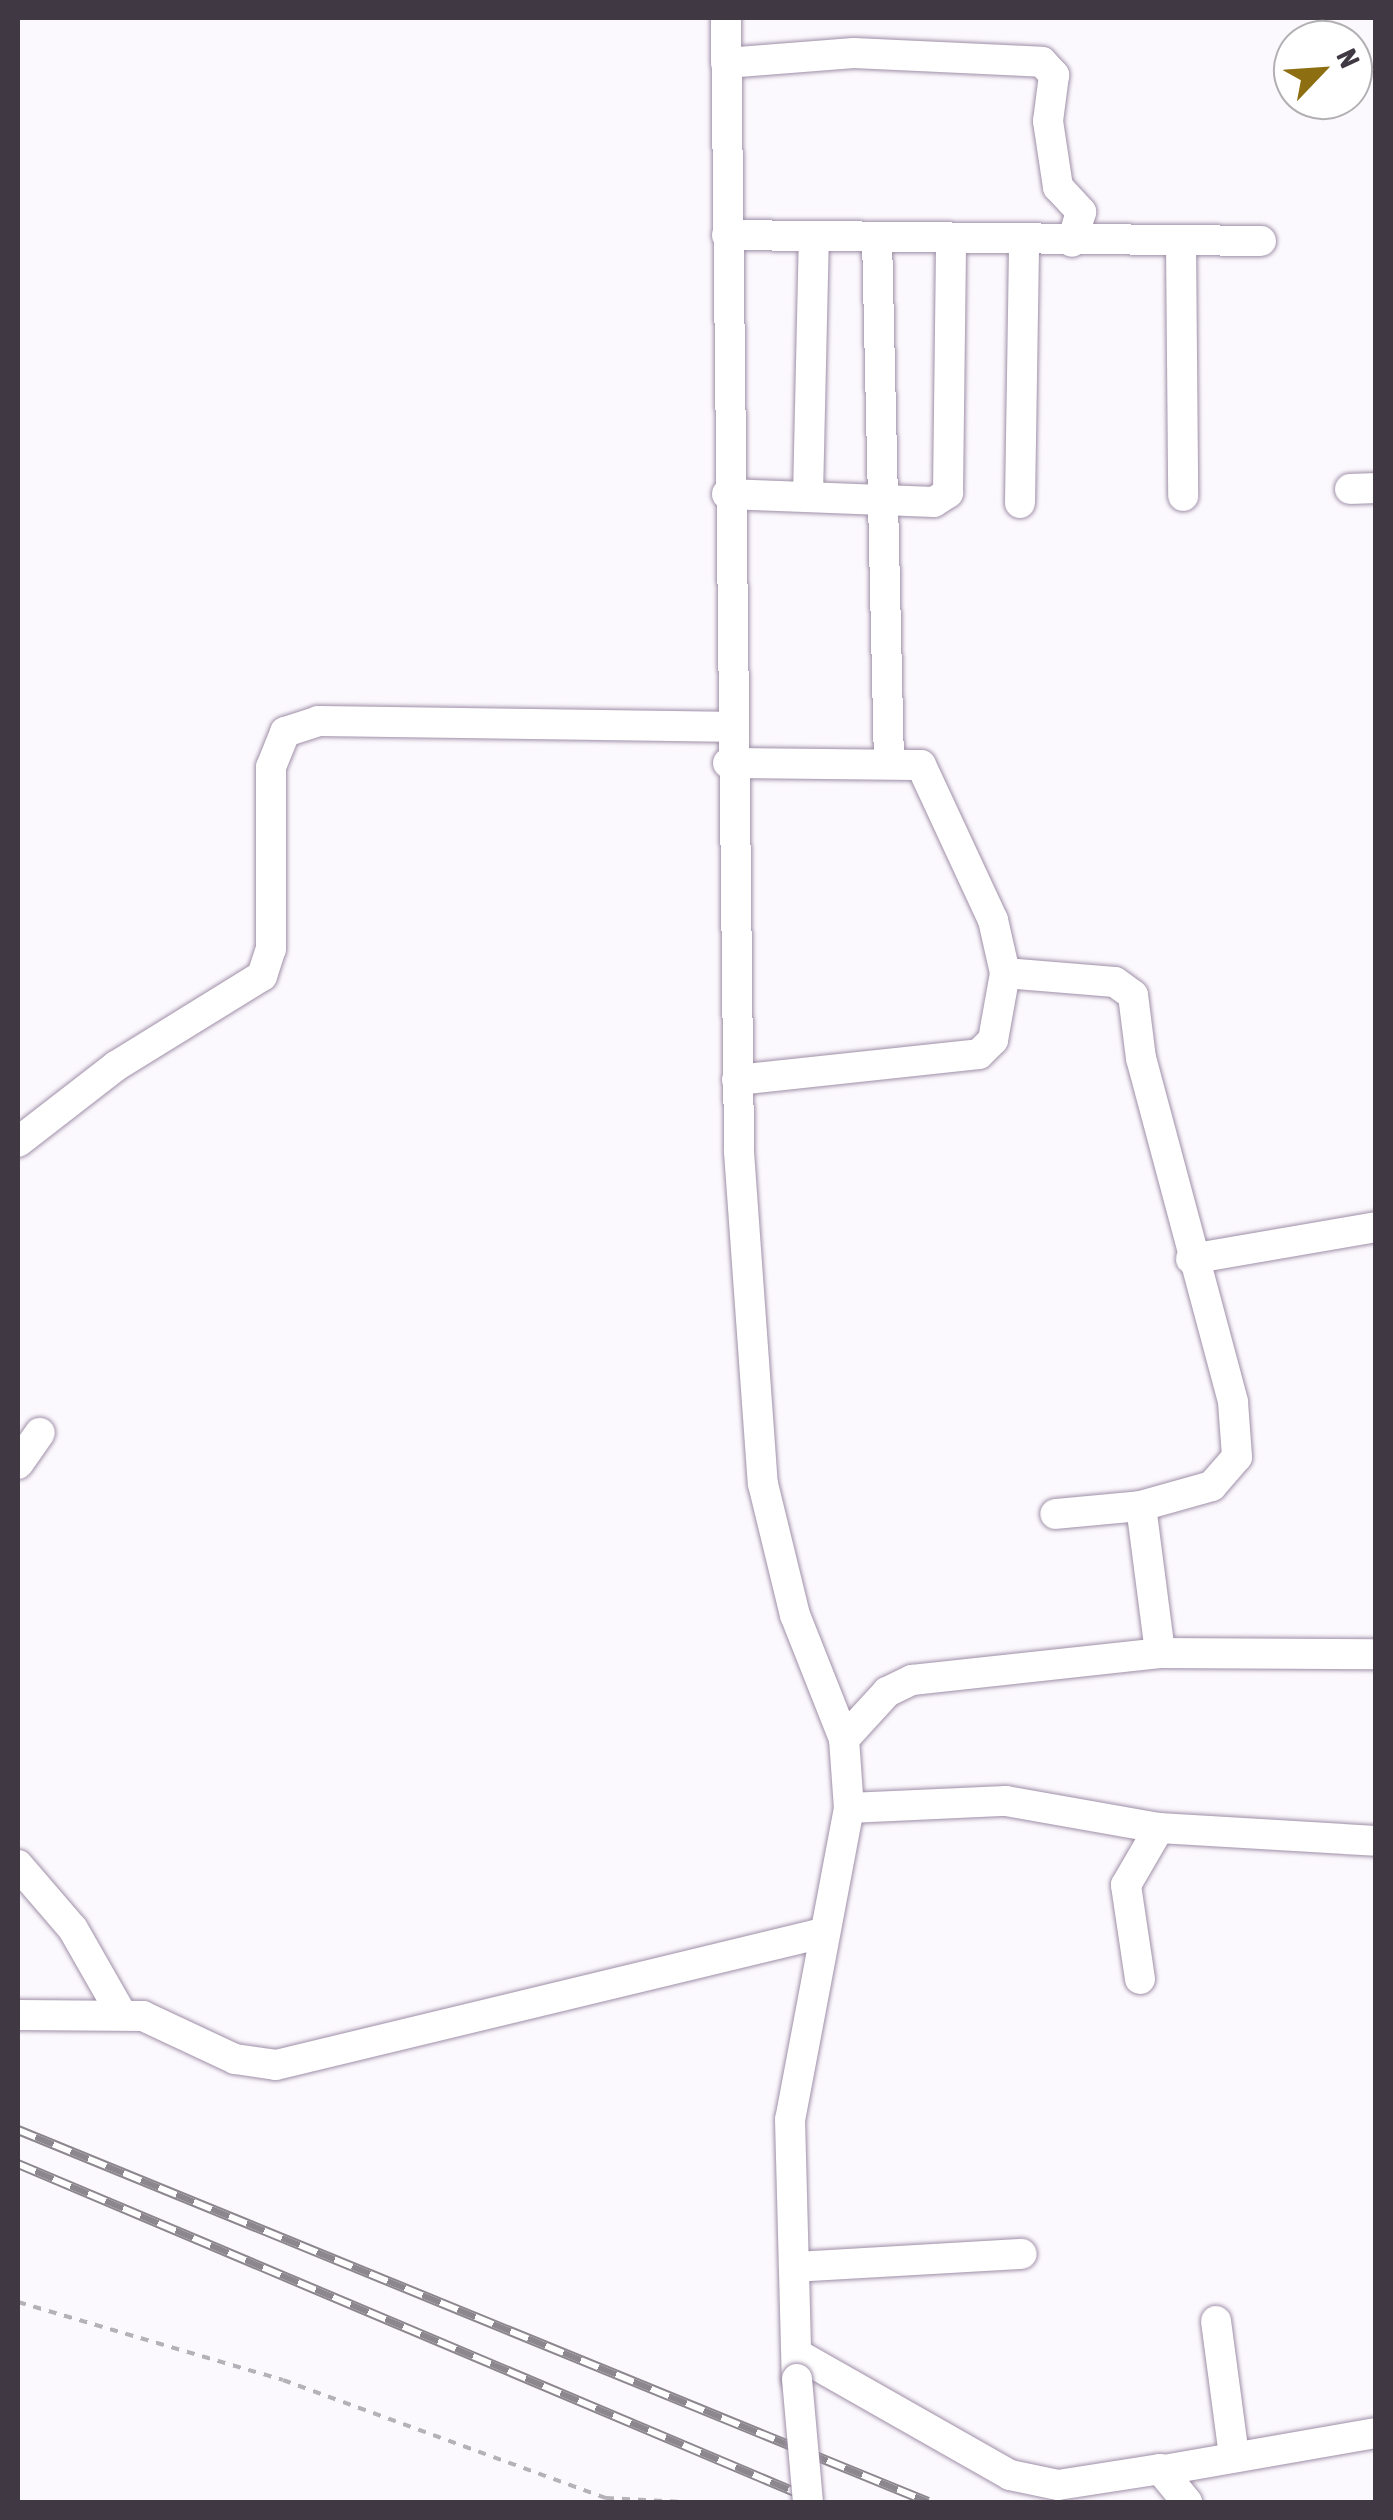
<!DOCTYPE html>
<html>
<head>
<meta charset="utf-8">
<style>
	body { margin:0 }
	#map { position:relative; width:1393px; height:2520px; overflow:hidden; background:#fcf9fe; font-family:"Asap Condensed",sans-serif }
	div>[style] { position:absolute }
	.path>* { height:4px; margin-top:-2px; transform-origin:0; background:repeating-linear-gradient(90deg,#b5b1b8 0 8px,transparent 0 16px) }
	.roads { filter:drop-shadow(0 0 2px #9f8fa7) drop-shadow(0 0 2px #9f8fa7) }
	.minor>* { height:30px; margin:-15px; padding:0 15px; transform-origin:15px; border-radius:15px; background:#fff }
	.rail>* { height:10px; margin-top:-5px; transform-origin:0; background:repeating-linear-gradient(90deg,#fff 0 19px,#8c868e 0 38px); box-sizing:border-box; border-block:2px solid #8c868e }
	.bridges { filter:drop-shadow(0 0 2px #9f8fa7) drop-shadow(0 0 2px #9f8fa7) }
	.minor-bridge>* { height:30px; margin:-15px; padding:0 15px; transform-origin:15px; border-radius:15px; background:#fff }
	span { translate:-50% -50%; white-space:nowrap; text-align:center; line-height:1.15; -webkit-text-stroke:9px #fff; paint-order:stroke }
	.frame { position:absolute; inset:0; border:20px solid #403943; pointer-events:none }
	.north { position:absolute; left:1273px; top:20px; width:100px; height:100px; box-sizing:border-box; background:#fff; border:2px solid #b3b0b4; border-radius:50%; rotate:65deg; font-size:28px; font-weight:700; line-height:40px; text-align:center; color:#403943 }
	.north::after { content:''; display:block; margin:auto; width:35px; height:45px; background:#8d6f12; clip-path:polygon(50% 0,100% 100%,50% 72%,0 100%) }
</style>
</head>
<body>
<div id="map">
	<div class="path">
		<div style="left:18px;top:2302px;width:276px;rotate:16.4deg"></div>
		<div style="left:283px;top:2380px;width:344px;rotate:20.1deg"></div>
		<div style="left:606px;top:2498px;width:78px;rotate:2.9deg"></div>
	</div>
	<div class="roads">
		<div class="minor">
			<div style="left:726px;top:18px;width:1134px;rotate:89.34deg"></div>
			<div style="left:739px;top:1152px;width:333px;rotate:85.9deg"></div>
			<div style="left:763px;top:1484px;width:135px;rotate:76.3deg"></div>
			<div style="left:795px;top:1615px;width:133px;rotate:68.4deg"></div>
			<div style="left:844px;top:1739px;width:69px;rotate:85.9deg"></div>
			<div style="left:849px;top:1808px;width:317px;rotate:100.7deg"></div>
			<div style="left:790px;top:2119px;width:260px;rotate:88.5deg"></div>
			<div style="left:726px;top:63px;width:128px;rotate:-4.5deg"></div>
			<div style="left:854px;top:53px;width:188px;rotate:2.7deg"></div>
			<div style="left:1042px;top:62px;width:18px;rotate:47deg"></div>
			<div style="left:1054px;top:75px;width:46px;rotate:97.4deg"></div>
			<div style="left:1048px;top:121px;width:67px;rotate:81.4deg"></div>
			<div style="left:1058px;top:187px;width:34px;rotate:47deg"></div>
			<div style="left:1081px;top:212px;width:31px;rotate:107deg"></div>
			<div style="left:727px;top:235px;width:534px;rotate:0.64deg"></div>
			<div style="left:877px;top:238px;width:525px;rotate:88.69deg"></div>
			<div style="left:1181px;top:242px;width:254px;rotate:89.5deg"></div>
			<div style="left:1350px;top:489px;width:26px;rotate:-2deg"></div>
			<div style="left:727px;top:494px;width:207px;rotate:2.2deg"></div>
			<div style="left:934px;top:502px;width:17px;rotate:-33deg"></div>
			<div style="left:948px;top:493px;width:253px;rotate:-89.3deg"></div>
			<div style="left:808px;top:496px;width:260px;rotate:-88.7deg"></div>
			<div style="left:1020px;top:503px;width:261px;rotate:-89.1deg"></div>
			<div style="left:728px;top:763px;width:193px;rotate:0.6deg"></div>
			<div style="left:921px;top:765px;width:171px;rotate:65.1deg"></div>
			<div style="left:993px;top:920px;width:54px;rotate:77.2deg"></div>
			<div style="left:1005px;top:973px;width:110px;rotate:4.7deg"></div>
			<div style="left:1115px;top:982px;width:22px;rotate:36deg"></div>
			<div style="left:1133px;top:995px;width:64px;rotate:82.8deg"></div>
			<div style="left:1141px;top:1058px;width:356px;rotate:75deg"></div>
			<div style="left:1233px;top:1402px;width:55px;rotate:85.8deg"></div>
			<div style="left:1237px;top:1457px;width:38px;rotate:131deg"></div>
			<div style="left:1212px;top:1486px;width:74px;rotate:164.3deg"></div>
			<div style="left:1141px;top:1506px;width:86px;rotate:174.7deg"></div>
			<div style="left:737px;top:1080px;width:243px;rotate:-6.1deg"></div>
			<div style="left:979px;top:1054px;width:20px;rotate:-45deg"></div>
			<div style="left:993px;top:1040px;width:68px;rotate:-79.8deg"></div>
			<div style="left:18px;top:1142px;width:124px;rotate:-37.8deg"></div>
			<div style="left:116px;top:1066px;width:172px;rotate:-31.7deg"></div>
			<div style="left:262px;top:976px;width:28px;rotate:-72deg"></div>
			<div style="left:271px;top:949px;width:182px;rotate:-90deg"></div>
			<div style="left:271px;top:767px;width:38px;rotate:-68deg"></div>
			<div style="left:285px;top:732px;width:35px;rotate:-18deg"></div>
			<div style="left:318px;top:721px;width:409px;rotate:0.8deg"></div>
			<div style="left:1191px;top:1259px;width:188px;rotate:-9.8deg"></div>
			<div style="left:18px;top:1464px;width:38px;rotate:-55deg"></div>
			<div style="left:1141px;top:1506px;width:148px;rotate:82.6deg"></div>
			<div style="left:844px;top:1739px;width:64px;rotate:-47.5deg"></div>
			<div style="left:887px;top:1692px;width:28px;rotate:-26deg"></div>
			<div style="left:912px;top:1680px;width:249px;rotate:-6.2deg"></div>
			<div style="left:1160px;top:1653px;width:216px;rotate:0.3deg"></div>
			<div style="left:849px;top:1808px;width:157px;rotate:-2.6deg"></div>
			<div style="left:1006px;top:1801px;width:155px;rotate:10deg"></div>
			<div style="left:1159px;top:1828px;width:217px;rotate:3.4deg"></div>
			<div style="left:18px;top:1865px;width:84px;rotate:49.3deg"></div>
			<div style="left:73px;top:1929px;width:97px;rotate:60.3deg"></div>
			<div style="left:1140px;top:1979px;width:95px;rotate:-98.5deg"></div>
			<div style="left:1126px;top:1885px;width:66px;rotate:-59.9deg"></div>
			<div style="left:18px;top:2015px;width:125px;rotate:0.5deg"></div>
			<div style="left:143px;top:2016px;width:102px;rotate:25.1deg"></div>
			<div style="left:235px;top:2059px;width:41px;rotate:8.3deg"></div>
			<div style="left:276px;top:2065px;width:563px;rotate:-13.57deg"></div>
			<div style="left:794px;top:2267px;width:228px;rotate:-3.3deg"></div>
			<div style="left:1216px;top:2321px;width:136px;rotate:82.4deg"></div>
			<div style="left:797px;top:2354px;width:245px;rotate:29.6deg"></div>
			<div style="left:1010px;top:2475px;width:49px;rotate:11.8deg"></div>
			<div style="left:1058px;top:2485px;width:103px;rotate:-8.9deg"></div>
			<div style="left:1160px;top:2469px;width:43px;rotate:50.7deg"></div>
			<div style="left:1164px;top:2470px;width:215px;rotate:-9.9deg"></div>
		</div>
	</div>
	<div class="rail">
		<div style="left:18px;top:2130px;width:983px;rotate:22.23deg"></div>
		<div style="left:18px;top:2164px;width:868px;rotate:22.9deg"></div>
	</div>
	<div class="bridges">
		<div class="minor-bridge">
			<div style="left:797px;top:2379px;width:123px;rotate:84.9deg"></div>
		</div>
	</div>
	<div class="frame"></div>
	<div class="north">N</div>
</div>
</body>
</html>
